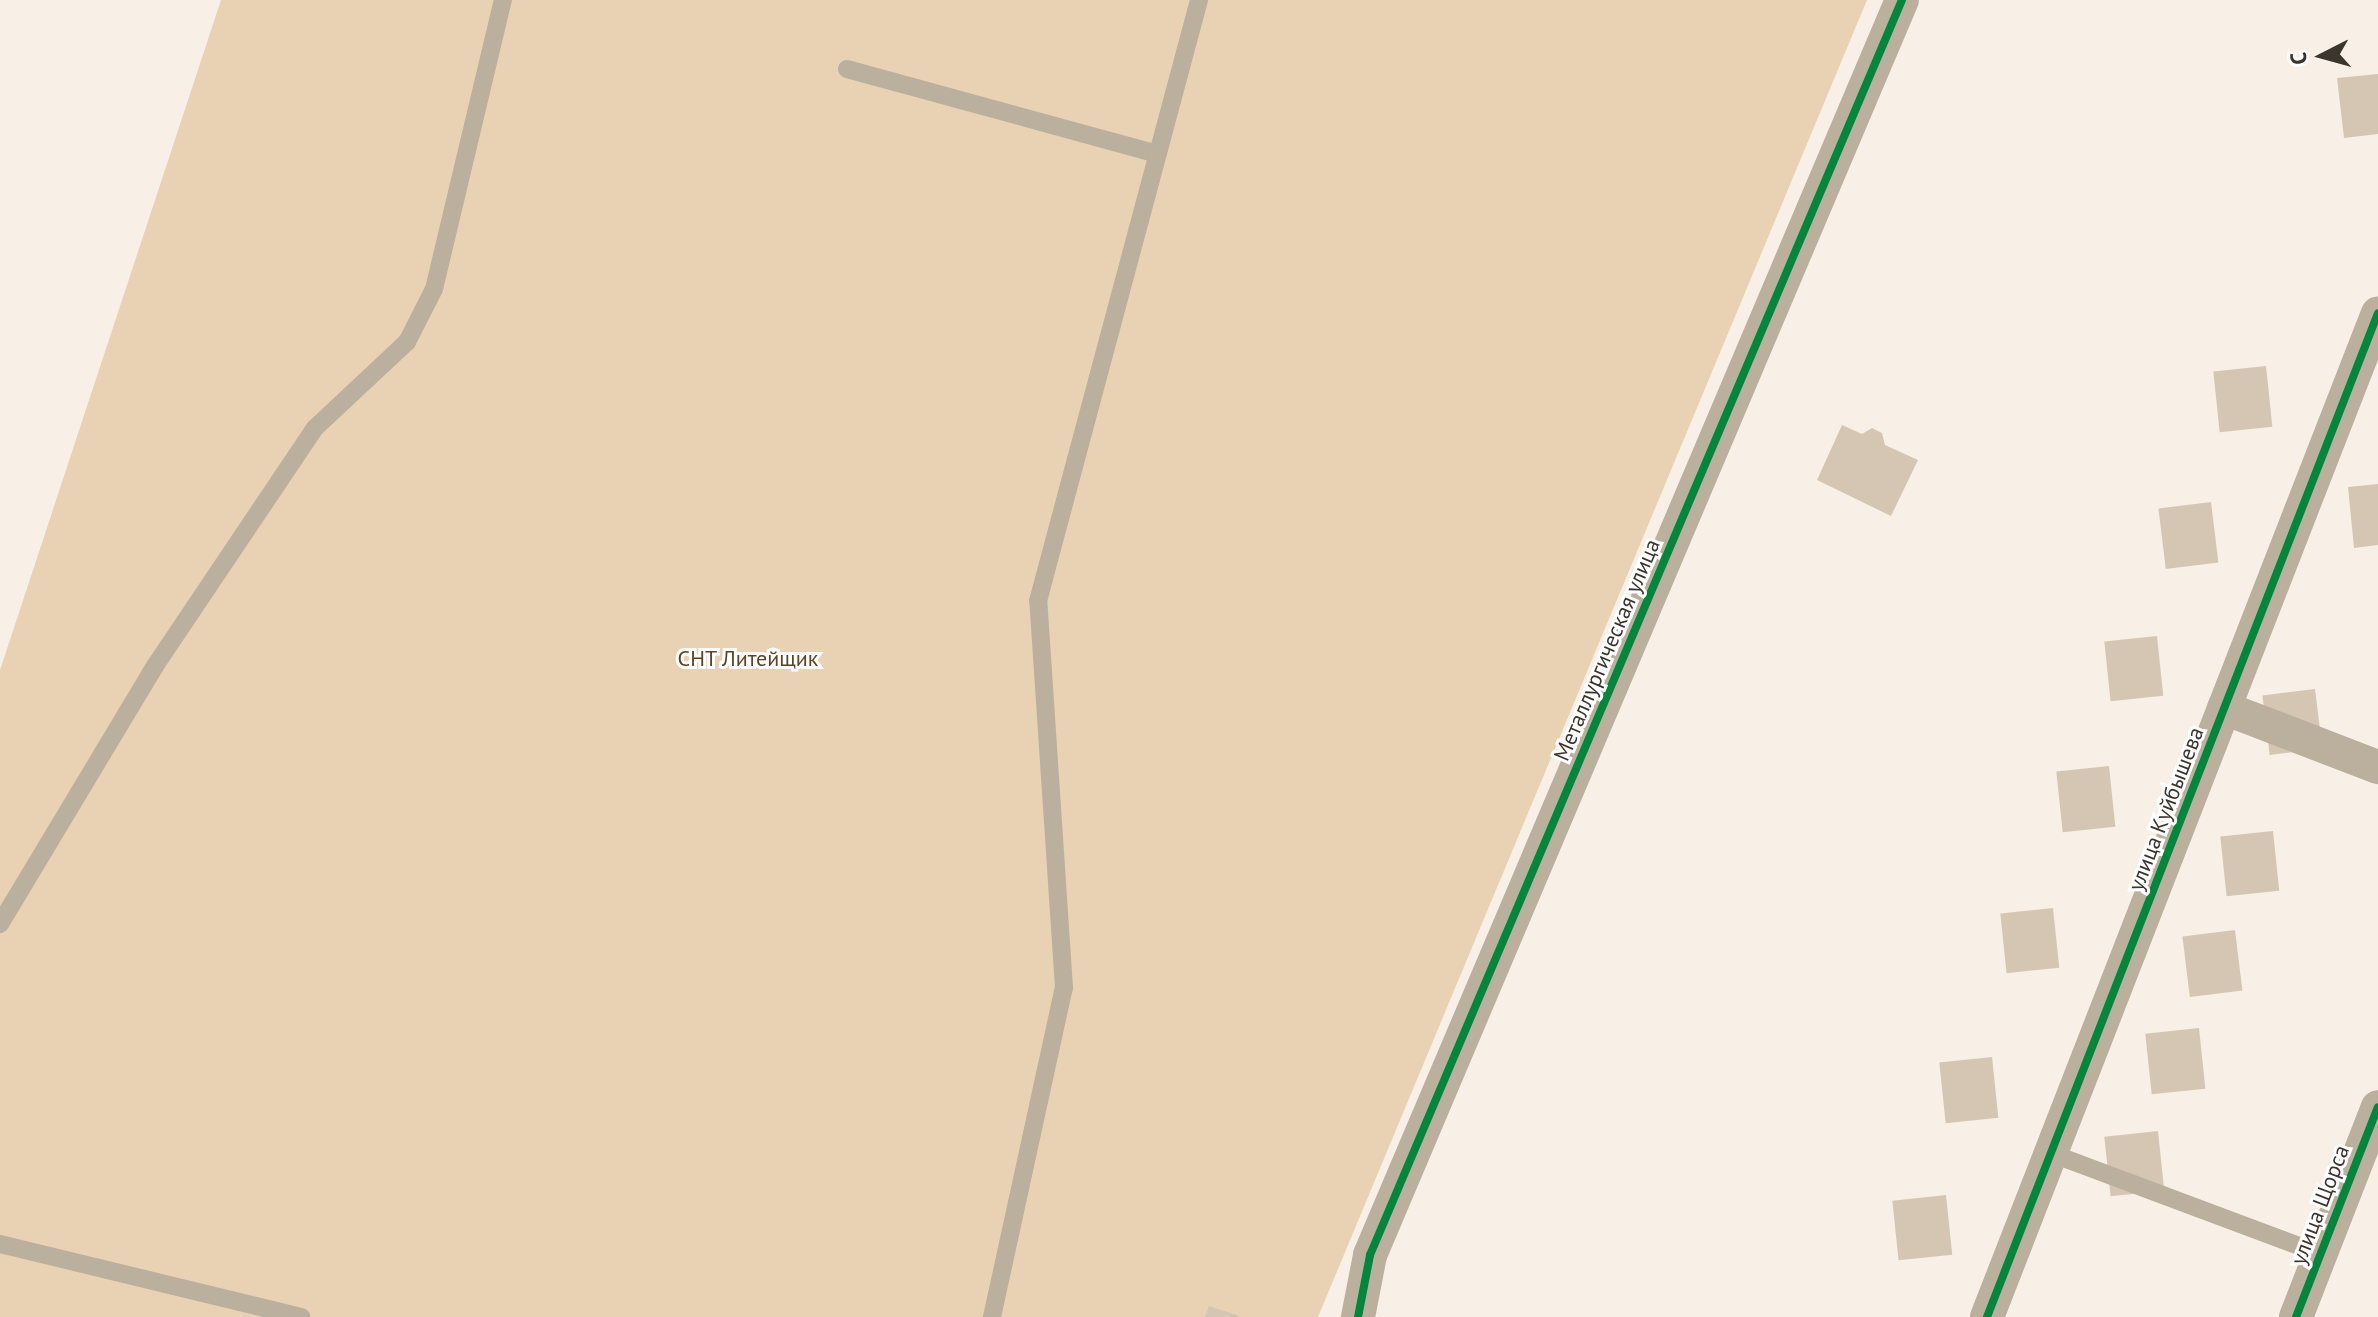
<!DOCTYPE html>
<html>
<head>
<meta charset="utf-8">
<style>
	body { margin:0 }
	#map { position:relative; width:2378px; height:1317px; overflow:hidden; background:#f8f0e7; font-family:"PT Sans",sans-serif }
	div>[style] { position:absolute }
	.green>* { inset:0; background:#e9d2b4 }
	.building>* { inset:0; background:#d4c6b2; transform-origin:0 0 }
	.service>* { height:18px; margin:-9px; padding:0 9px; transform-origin:9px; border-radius:9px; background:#bbaf9e }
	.minor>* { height:34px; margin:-17px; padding:0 17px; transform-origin:17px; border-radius:17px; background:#bbaf9e }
	.cycleway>* { height:8px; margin:-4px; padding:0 4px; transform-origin:4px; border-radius:4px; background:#00873e }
	span { translate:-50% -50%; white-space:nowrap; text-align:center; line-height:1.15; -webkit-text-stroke:6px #fff; paint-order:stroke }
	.street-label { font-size:22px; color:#3b352d }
	.park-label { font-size:22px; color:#5d4523 }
	.north { position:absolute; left:2282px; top:16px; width:80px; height:80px; -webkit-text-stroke:6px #fff; paint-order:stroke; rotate:264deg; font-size:22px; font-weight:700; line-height:32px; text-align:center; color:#3b352d }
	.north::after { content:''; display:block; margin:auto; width:28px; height:36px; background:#3b352d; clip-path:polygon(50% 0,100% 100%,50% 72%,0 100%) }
</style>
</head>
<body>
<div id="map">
	<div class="green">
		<div style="clip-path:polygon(221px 0,1867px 0,1318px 1317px,0 1317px,0 670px)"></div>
	</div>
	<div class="building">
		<div style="clip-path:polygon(2378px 74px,2378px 134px,2344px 138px,2337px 78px)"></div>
		<div style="left:2266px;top:366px;width:61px;height:53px;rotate:84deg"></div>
		<div style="clip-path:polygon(1842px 425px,1862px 434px,1872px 428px,1882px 433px,1885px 445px,1918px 460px,1891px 516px,1817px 480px)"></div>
		<div style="clip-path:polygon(2378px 484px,2378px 545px,2354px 548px,2348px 487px)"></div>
		<div style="left:2211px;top:502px;width:61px;height:53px;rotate:83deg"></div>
		<div style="left:2157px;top:636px;width:60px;height:53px;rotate:84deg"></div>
		<div style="left:2315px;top:689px;width:60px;height:53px;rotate:83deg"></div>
		<div style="left:2109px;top:766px;width:61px;height:53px;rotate:84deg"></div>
		<div style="left:2273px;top:831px;width:60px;height:53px;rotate:84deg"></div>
		<div style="left:2053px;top:908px;width:60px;height:53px;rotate:84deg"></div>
		<div style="left:2235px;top:930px;width:61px;height:53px;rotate:83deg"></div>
		<div style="left:2199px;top:1028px;width:61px;height:54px;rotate:84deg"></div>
		<div style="left:1992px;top:1057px;width:61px;height:53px;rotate:84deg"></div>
		<div style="left:2158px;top:1131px;width:60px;height:54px;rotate:84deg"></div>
		<div style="left:1946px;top:1195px;width:60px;height:54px;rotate:84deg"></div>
		<div style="clip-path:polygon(1209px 1306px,1240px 1316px,1239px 1317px,1205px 1317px)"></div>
	</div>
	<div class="service">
		<div style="left:847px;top:69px;width:322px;rotate:15.3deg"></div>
		<div style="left:0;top:924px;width:301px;rotate:-59deg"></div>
		<div style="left:155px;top:666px;width:287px;rotate:-56.1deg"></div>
		<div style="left:315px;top:428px;width:126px;rotate:-43.1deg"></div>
		<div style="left:407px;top:342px;width:59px;rotate:-63deg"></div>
		<div style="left:434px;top:289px;width:297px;rotate:-76.6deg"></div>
		<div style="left:2053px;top:1154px;width:286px;rotate:20.5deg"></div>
		<div style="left:0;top:1244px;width:310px;rotate:13.6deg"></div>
		<div style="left:992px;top:1317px;width:337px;rotate:-77.7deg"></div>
		<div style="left:1064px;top:988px;width:388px;rotate:-93.8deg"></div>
		<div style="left:1038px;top:601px;width:622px;rotate:-75deg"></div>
	</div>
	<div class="minor">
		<div style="left:2224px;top:708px;width:165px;rotate:21deg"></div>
		<div style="left:1358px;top:1317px;width:63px;rotate:-79deg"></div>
		<div style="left:1370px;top:1255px;width:1363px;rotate:-67.03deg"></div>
		<div style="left:1987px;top:1317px;width:1077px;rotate:-68.72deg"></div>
		<div style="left:2296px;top:1317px;width:225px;rotate:-68.7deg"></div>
	</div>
	<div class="cycleway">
		<div style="left:1358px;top:1317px;width:63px;rotate:-79deg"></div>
		<div style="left:1370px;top:1255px;width:1363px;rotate:-67.03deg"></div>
		<div style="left:1987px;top:1317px;width:1077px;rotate:-68.72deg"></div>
		<div style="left:2296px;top:1317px;width:225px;rotate:-68.7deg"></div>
	</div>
	<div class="street-label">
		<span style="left:1607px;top:650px;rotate:-67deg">Металлургическая улица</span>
		<span style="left:2166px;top:809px;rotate:-69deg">улица Куйбышева</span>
		<span style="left:2320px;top:1205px;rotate:-69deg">улица Щорса</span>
	</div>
	<div class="park-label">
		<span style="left:748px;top:659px">СНТ Литейщик</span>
	</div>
	<div class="north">С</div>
</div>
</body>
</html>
